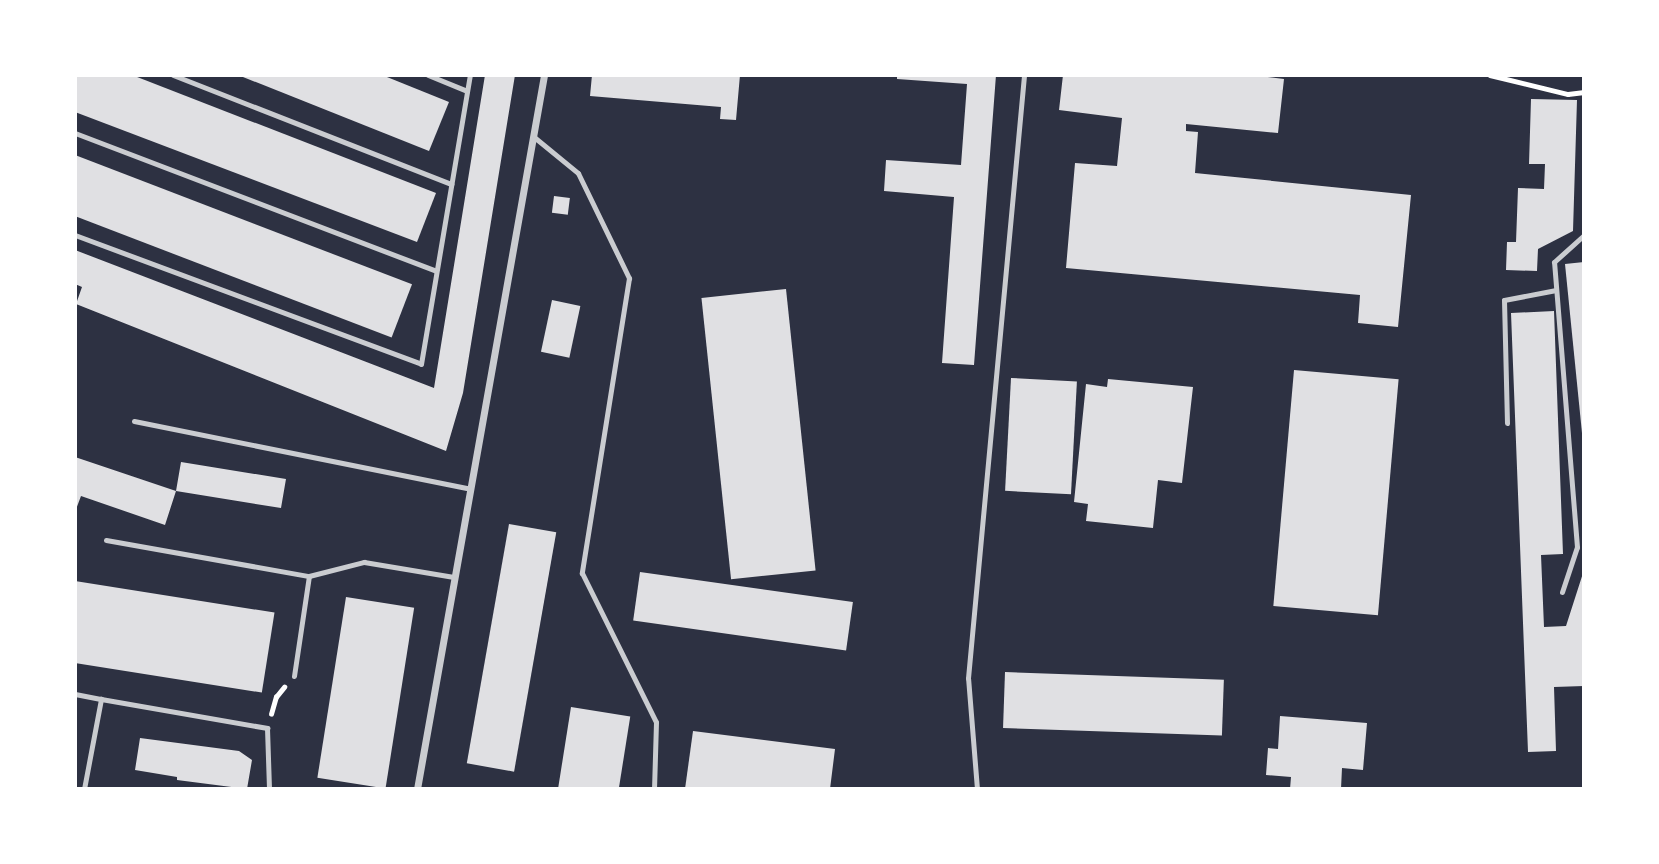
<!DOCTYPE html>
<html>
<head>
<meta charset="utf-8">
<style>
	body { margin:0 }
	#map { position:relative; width:1659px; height:864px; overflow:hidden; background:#2d3142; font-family:"PT Sans Narrow",sans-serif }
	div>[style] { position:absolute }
	.building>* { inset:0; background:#e0e0e3; transform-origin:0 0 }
	.path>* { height:4.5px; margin:-2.25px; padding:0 2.25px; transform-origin:2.25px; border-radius:2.25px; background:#fff }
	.service>* { height:5px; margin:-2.5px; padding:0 2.5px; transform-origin:2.5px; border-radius:2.5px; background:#caccd0 }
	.minor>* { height:7px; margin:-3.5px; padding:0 3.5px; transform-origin:3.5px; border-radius:3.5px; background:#caccd0 }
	span { translate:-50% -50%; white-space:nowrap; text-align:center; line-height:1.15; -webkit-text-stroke:6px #fff; paint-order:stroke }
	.frame { position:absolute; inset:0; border:77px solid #fff; pointer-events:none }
</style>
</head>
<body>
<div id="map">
	<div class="building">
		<div style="clip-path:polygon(75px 75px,132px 75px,436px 193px,417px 242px,75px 112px)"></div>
		<div style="clip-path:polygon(238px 75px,382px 75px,449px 102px,429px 151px)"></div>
		<div style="clip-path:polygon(485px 75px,515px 75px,463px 393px,446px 451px,76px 304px,82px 287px,75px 284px,75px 250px,434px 388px)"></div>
		<div style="clip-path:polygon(592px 75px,740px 75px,736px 120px,720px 119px,721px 107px,590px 96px)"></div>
		<div style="clip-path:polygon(897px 75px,996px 75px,974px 365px,942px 363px,954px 197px,884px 191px,886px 160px,961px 165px,967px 84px,897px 79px)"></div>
		<div style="clip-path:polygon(1063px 75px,1250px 75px,1284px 79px,1278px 133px,1186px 124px,1186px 131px,1198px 132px,1195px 173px,1411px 195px,1398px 327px,1358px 323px,1360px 295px,1066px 268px,1075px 163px,1117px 166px,1122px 118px,1059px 110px)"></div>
		<div style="clip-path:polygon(1531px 99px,1577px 100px,1573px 231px,1538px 249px,1537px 271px,1506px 270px,1507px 242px,1516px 242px,1518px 188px,1544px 189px,1545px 164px,1529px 164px)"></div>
		<div style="left:75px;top:155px;width:361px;height:57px;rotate:21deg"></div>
		<div style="left:554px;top:196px;width:16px;height:17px;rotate:7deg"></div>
		<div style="clip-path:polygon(1584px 262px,1584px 433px,1582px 433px,1565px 264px)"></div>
		<div style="left:786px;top:289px;width:283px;height:85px;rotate:84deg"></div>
		<div style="left:552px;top:300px;width:29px;height:53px;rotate:12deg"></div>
		<div style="clip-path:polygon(1554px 311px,1563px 554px,1541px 555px,1544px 627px,1566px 626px,1584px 570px,1584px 686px,1554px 687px,1556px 751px,1528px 752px,1511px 313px)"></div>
		<div style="left:1294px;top:370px;width:105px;height:237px;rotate:5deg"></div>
		<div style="left:1011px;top:378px;width:66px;height:113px;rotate:3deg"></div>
		<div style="clip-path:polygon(1108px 379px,1193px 387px,1182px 483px,1158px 480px,1153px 528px,1086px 521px,1088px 504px,1074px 502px,1086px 384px,1107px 387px)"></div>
		<div style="clip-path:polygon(75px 457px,176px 491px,181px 462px,286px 479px,281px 508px,176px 491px,165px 525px,81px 496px,75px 512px)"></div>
		<div style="left:509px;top:524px;width:48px;height:243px;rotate:10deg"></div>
		<div style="left:640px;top:572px;width:215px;height:49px;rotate:8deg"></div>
		<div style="left:75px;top:581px;width:202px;height:81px;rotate:9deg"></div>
		<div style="left:346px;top:597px;width:69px;height:183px;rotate:9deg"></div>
		<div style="left:1005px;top:672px;width:219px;height:56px;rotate:2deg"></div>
		<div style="left:571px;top:707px;width:60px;height:83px;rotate:9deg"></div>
		<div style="clip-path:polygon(1280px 716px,1367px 723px,1363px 770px,1342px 768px,1341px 789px,1290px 789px,1291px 777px,1266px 775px,1268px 748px,1278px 749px)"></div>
		<div style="clip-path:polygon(693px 731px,835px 749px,830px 789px,685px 789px)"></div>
		<div style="clip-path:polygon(140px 738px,239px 751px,252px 760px,247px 789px,177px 780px,177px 777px,135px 770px)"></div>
	</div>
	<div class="path">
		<div style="left:1490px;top:75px;width:80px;rotate:13.7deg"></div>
		<div style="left:1568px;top:94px;width:16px;rotate:-7deg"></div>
		<div style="left:271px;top:714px;width:18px;rotate:-74deg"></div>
		<div style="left:276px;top:697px;width:13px;rotate:-51deg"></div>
	</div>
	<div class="service">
		<div style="left:173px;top:75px;width:299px;rotate:21.4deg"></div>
		<div style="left:428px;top:75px;width:42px;rotate:22.3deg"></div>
		<div style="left:75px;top:133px;width:386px;rotate:20.9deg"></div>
		<div style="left:534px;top:137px;width:57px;rotate:39.3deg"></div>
		<div style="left:578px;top:173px;width:117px;rotate:64.1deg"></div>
		<div style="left:629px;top:278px;width:299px;rotate:99.1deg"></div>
		<div style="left:582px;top:573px;width:166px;rotate:63.6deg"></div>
		<div style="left:656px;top:722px;width:67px;rotate:91.7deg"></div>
		<div style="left:75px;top:235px;width:369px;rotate:20.4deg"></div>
		<div style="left:421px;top:364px;width:293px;rotate:-80.4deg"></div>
		<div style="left:134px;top:421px;width:343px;rotate:11.4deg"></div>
		<div style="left:1507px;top:423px;width:123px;rotate:-91.4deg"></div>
		<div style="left:1504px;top:300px;width:53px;rotate:-10.9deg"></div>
		<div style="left:106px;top:540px;width:206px;rotate:10.1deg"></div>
		<div style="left:309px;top:576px;width:57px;rotate:-14.3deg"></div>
		<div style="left:364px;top:562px;width:91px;rotate:9.5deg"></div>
		<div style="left:1562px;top:592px;width:47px;rotate:-71.6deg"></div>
		<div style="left:1577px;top:547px;width:286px;rotate:-94.6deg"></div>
		<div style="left:1554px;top:262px;width:40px;rotate:-42deg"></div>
		<div style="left:294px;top:676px;width:101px;rotate:-81.5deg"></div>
		<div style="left:75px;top:694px;width:26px;rotate:11deg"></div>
		<div style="left:84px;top:789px;width:92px;rotate:-79.3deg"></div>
		<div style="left:101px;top:699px;width:169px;rotate:9.9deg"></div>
		<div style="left:267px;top:728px;width:61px;rotate:88.1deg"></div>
		<div style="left:977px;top:789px;width:111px;rotate:-94.6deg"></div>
		<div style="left:968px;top:678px;width:606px;rotate:-84.69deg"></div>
	</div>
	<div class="minor">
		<div style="left:417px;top:789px;width:725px;rotate:-79.91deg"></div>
	</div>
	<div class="frame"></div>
</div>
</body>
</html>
